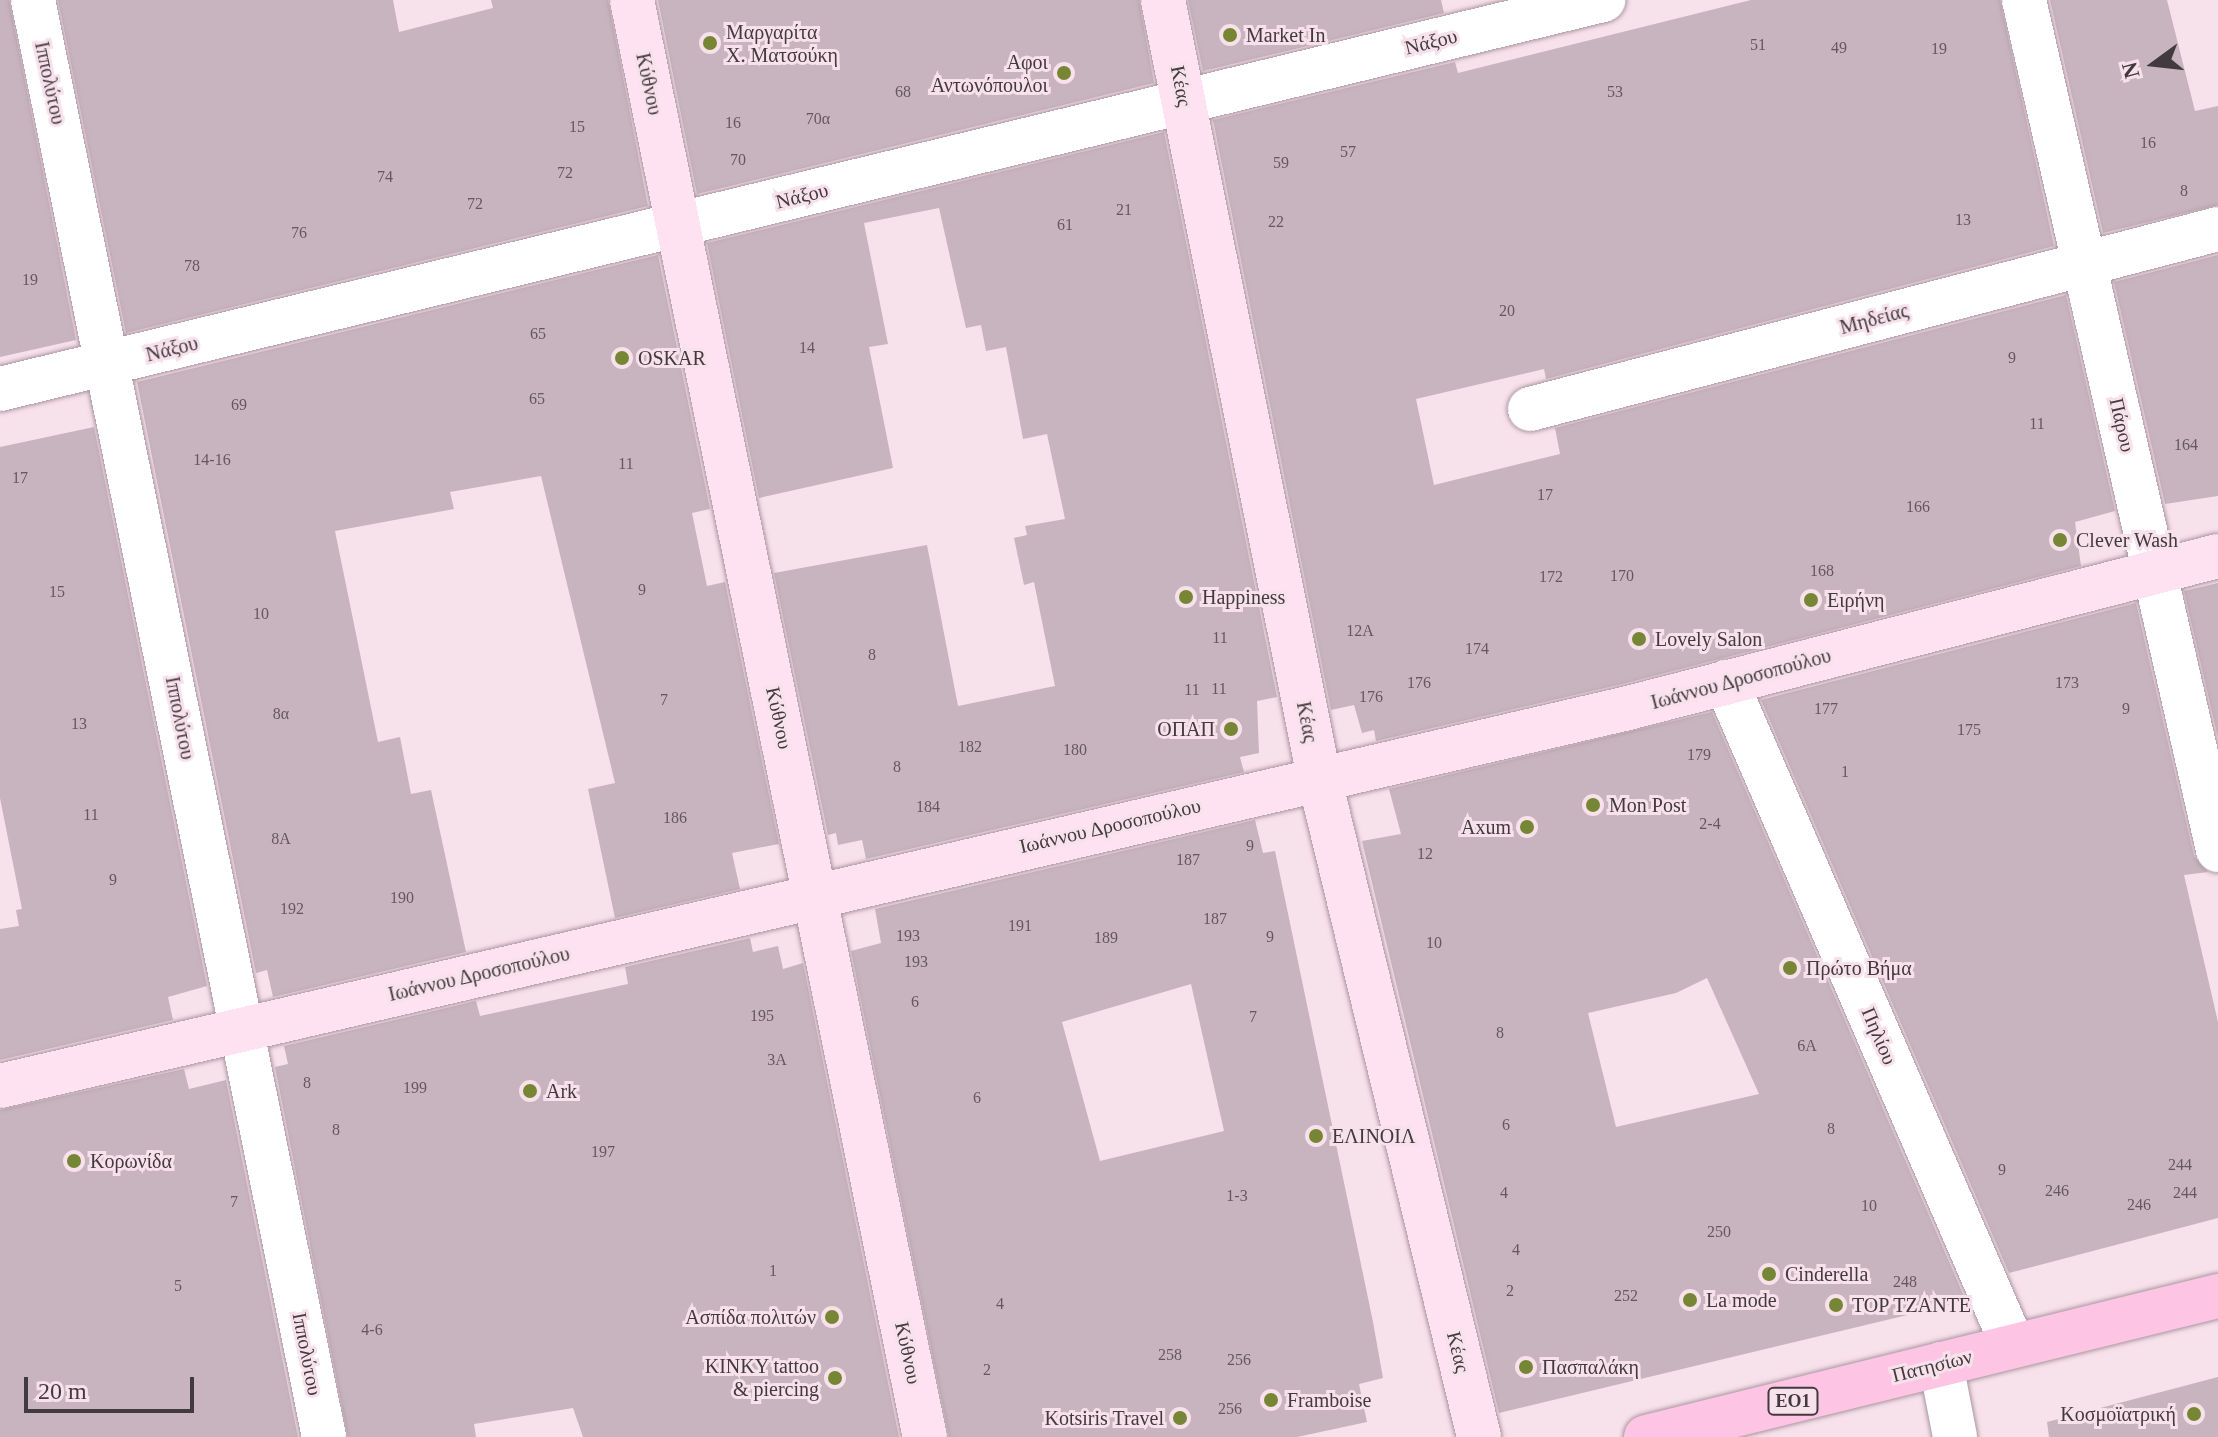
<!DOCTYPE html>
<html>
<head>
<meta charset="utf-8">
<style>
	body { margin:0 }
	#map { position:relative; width:2218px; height:1437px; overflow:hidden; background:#f7e1eb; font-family:Georgia,serif }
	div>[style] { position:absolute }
	.building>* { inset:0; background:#c8b4be }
	.roads { filter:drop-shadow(0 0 2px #aa96a0) drop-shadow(0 0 2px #aa96a0) }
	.street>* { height:44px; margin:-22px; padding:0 22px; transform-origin:22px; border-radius:22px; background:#fff }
	.secondary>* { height:44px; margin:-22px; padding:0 22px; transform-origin:22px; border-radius:22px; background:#fee2f1 }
	.primary>* { height:44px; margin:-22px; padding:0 22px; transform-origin:22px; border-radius:22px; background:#fdc5e3 }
	.dots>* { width:22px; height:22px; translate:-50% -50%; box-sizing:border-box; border:4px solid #f7e1eb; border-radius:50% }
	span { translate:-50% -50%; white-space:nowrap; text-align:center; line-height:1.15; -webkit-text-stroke:6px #f7e1eb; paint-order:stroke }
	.number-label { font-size:16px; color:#64585e }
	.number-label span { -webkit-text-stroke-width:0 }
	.shield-label span { padding:2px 6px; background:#f7e1eb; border:2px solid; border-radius:6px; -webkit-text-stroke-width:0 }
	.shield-label { font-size:18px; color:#433a3e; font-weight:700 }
	.poi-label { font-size:20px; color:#433a3e }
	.left { translate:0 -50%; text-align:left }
	.right { translate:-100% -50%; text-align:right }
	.street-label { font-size:20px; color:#433a3e }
	.north { position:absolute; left:2114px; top:24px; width:80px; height:80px; -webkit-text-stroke:6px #f7e1eb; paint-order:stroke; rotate:255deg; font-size:22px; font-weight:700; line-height:32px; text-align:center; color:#433a3e }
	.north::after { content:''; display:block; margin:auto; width:28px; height:36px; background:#433a3e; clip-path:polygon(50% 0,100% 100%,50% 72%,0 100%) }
	.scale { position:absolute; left:24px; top:1377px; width:170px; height:36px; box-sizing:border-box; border:4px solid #433a3e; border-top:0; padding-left:10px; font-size:24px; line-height:28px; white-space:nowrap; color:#433a3e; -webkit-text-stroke:6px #f7e1eb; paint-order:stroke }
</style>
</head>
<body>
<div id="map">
	<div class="building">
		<div style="clip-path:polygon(0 0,9px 0,76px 340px,0 357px)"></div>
		<div style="clip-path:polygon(58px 0,393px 0,399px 32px,493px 8px,491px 0,608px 0,648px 206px,126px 333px)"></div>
		<div style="clip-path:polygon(658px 0,1139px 0,1154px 83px,697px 194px)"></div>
		<div style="clip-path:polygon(1188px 0,1441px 0,1444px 13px,1203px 71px)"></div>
		<div style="clip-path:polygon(1751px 0,2000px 0,2054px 246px,1546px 379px,1544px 369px,1416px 399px,1434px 485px,1560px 454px,1555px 428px,2066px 295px,2115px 511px,2075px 522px,2081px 566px,1622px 684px,1376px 741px,1374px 730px,1362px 733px,1354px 705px,1331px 710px,1213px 120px,1455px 62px,1458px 73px)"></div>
		<div style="clip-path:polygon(2050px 0,2167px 0,2195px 111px,2218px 106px,2218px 205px,2103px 233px)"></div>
		<div style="clip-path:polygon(1164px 132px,1277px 697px,1257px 701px,1259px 753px,1240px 757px,1244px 772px,866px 859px,862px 840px,838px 845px,836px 833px,828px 835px,774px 573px,927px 545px,958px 706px,1055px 686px,1034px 582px,1024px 585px,1014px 538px,1027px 535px,1025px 526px,1065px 519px,1047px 434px,1023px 439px,1006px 347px,986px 351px,981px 325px,966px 328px,939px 208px,864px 223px,888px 344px,869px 347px,893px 468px,759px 498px,707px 243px)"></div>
		<div style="clip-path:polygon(658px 255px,710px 509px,692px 513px,707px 586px,725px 582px,779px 844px,732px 853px,740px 889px,615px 918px,588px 789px,615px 783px,541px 476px,450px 492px,454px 509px,335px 531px,378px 742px,400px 737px,411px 794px,431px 790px,466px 952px,273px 997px,267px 970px,256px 973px,137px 382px)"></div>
		<div style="clip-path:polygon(2218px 255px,2218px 496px,2165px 504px,2114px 282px)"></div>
		<div style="clip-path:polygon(94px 427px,207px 986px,168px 997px,173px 1020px,0 1060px,0 929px,19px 926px,16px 910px,22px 909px,0 798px,0 447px)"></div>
		<div style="clip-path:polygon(2218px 583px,2218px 738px,2184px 591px)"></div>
		<div style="clip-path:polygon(2136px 603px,2194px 856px,2208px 872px,2184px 875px,2218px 1022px,2218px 1218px,2009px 1273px,1761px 700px)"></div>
		<div style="clip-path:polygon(evenodd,1712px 712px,1966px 1301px,1499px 1413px,1362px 841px,1401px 834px,1389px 789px,1712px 712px,1707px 978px,1759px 1094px,1616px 1127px,1588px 1013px,1676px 993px,1707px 978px)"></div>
		<div style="clip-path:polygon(evenodd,1255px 820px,1263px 853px,1275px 851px,1373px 1322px,1383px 1378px,1359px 1384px,1367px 1422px,1297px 1437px,949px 1437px,851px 951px,881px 943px,875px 909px,1255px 820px,1191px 984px,1224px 1131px,1100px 1161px,1062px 1022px,1191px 984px)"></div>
		<div style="clip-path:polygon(750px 938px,753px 952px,778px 946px,783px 969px,803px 963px,899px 1437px,583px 1437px,573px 1408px,474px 1424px,476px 1437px,348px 1437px,275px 1067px,288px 1064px,284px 1046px,476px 1001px,480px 1016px,628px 984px,625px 967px)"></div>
		<div style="clip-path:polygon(184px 1069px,189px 1089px,226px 1080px,298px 1437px,0 1437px,0 1110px)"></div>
		<div style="clip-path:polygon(2218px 1377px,2218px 1437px,2049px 1437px,2047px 1422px)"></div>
	</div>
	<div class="roads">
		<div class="street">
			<div style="left:33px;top:0;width:1466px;rotate:78.55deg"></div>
			<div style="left:2024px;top:0;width:872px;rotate:77.14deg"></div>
			<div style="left:0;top:389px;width:1650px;rotate:-13.64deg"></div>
			<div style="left:1530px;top:409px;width:711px;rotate:-14.66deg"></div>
			<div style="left:1726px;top:682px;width:723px;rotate:66.62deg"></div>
			<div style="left:1941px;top:1364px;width:74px;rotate:79.1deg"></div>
		</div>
		<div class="secondary">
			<div style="left:632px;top:0;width:1467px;rotate:78.48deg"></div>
			<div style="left:1163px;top:0;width:793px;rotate:78.65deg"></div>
			<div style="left:1319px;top:777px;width:679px;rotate:76.37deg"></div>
			<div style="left:0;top:1086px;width:1671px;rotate:-13.07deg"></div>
			<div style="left:1628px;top:708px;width:609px;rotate:-14.45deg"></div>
		</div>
		<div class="primary">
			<div style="left:1646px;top:1437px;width:589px;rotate:-13.85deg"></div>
		</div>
	</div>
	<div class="dots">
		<div style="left:1230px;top:35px;background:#778634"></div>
		<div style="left:710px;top:43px;background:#778634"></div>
		<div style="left:1064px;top:73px;background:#778634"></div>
		<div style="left:622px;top:358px;background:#778634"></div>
		<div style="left:2060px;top:540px;background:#778634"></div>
		<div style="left:1186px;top:597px;background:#778634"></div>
		<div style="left:1811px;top:600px;background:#778634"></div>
		<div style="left:1639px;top:639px;background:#778634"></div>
		<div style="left:1231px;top:729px;background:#778634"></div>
		<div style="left:1593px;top:805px;background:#778634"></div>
		<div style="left:1527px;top:827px;background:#778634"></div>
		<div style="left:1790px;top:968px;background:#778634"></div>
		<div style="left:530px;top:1091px;background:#778634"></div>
		<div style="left:1316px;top:1136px;background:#778634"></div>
		<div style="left:74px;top:1161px;background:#778634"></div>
		<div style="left:1769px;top:1274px;background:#778634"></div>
		<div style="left:1690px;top:1300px;background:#778634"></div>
		<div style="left:1836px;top:1305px;background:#778634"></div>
		<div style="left:832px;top:1317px;background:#778634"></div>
		<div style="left:1526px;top:1367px;background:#778634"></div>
		<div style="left:835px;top:1378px;background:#778634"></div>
		<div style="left:1271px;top:1400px;background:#778634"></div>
		<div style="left:2194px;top:1414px;background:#778634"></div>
		<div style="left:1180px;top:1418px;background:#778634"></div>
	</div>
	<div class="number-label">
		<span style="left:1758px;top:45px">51</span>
		<span style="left:1839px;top:48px">49</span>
		<span style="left:1939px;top:49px">19</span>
		<span style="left:903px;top:92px">68</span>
		<span style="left:1615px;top:92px">53</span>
		<span style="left:818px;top:119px">70α</span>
		<span style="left:733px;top:123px">16</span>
		<span style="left:577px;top:127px">15</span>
		<span style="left:2148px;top:143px">16</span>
		<span style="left:1348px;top:152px">57</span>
		<span style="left:738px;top:160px">70</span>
		<span style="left:1281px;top:163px">59</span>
		<span style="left:565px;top:173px">72</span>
		<span style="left:385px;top:177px">74</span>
		<span style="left:2184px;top:191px">8</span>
		<span style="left:475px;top:204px">72</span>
		<span style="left:1124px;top:210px">21</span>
		<span style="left:1963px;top:220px">13</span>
		<span style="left:1276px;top:222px">22</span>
		<span style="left:1065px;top:225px">61</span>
		<span style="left:299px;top:233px">76</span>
		<span style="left:192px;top:266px">78</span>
		<span style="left:30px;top:280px">19</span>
		<span style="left:1507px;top:311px">20</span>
		<span style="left:538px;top:334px">65</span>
		<span style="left:807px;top:348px">14</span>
		<span style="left:2012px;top:358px">9</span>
		<span style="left:537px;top:399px">65</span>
		<span style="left:239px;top:405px">69</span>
		<span style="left:2037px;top:424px">11</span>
		<span style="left:2186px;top:445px">164</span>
		<span style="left:212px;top:460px">14-16</span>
		<span style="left:626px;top:464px">11</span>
		<span style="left:20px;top:478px">17</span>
		<span style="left:1545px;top:495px">17</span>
		<span style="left:1918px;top:507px">166</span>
		<span style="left:1822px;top:571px">168</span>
		<span style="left:1622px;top:576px">170</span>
		<span style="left:1551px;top:577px">172</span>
		<span style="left:642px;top:590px">9</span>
		<span style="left:57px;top:592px">15</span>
		<span style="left:261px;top:614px">10</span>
		<span style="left:1360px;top:631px">12Α</span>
		<span style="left:1220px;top:638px">11</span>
		<span style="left:1477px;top:649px">174</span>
		<span style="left:872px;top:655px">8</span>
		<span style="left:1419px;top:683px">176</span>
		<span style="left:2067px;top:683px">173</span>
		<span style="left:1219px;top:689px">11</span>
		<span style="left:1192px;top:690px">11</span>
		<span style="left:1371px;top:697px">176</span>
		<span style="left:664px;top:700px">7</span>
		<span style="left:1826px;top:709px">177</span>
		<span style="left:2126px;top:709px">9</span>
		<span style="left:281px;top:714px">8α</span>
		<span style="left:79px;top:724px">13</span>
		<span style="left:1969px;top:730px">175</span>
		<span style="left:970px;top:747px">182</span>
		<span style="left:1075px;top:750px">180</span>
		<span style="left:1699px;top:755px">179</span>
		<span style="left:897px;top:767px">8</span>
		<span style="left:1845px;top:772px">1</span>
		<span style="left:928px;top:807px">184</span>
		<span style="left:91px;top:815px">11</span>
		<span style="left:675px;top:818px">186</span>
		<span style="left:1710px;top:824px">2-4</span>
		<span style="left:281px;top:839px">8Α</span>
		<span style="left:1250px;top:846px">9</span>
		<span style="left:1425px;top:854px">12</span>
		<span style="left:1188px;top:860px">187</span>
		<span style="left:113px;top:880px">9</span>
		<span style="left:402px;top:898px">190</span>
		<span style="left:292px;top:909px">192</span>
		<span style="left:1215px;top:919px">187</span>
		<span style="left:1020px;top:926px">191</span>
		<span style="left:908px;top:936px">193</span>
		<span style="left:1270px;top:937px">9</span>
		<span style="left:1106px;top:938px">189</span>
		<span style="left:1434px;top:943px">10</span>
		<span style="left:916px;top:962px">193</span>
		<span style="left:915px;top:1002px">6</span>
		<span style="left:762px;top:1016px">195</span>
		<span style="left:1253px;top:1017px">7</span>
		<span style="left:1500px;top:1033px">8</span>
		<span style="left:1807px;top:1046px">6Α</span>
		<span style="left:777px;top:1060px">3Α</span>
		<span style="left:307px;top:1083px">8</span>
		<span style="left:415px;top:1088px">199</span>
		<span style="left:977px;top:1098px">6</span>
		<span style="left:1506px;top:1125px">6</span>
		<span style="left:1831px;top:1129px">8</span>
		<span style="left:336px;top:1130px">8</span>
		<span style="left:603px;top:1152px">197</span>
		<span style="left:2180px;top:1165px">244</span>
		<span style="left:2002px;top:1170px">9</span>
		<span style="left:2057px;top:1191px">246</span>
		<span style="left:1504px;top:1193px">4</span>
		<span style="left:2185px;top:1193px">244</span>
		<span style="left:1237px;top:1196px">1-3</span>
		<span style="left:234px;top:1202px">7</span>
		<span style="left:2139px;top:1205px">246</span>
		<span style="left:1869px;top:1206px">10</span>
		<span style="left:1719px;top:1232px">250</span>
		<span style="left:1516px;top:1250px">4</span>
		<span style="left:773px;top:1271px">1</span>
		<span style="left:1905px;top:1282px">248</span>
		<span style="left:178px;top:1286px">5</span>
		<span style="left:1510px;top:1291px">2</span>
		<span style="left:1626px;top:1296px">252</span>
		<span style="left:1000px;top:1304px">4</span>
		<span style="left:372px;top:1330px">4-6</span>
		<span style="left:1170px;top:1355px">258</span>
		<span style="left:1239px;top:1360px">256</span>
		<span style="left:987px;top:1370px">2</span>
		<span style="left:1230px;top:1409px">256</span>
	</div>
	<div class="shield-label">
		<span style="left:1793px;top:1401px">ΕΟ1</span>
	</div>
	<div class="poi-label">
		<span class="left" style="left:726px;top:44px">Μαργαρίτα<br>Χ. Ματσούκη</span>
		<span class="left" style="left:1246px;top:35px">Market In</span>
		<span class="right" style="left:1048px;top:74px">Αφοι<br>Αντωνόπουλοι</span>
		<span class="left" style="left:638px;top:358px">OSKAR</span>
		<span class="left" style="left:2076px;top:540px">Clever Wash</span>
		<span class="left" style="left:1202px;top:597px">Happiness</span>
		<span class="left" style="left:1827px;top:600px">Ειρήνη</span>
		<span class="left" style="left:1655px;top:639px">Lovely Salon</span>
		<span class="right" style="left:1215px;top:729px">ΟΠΑΠ</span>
		<span class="left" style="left:1609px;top:805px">Mon Post</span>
		<span class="right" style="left:1511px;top:827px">Axum</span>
		<span class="left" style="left:1806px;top:968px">Πρώτο Βήμα</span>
		<span class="left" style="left:546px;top:1091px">Ark</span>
		<span class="left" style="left:1332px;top:1136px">ΕΛΙΝΟΙΛ</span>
		<span class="left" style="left:90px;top:1161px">Κορωνίδα</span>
		<span class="left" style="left:1785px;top:1274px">Cinderella</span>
		<span class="left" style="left:1706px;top:1300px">La mode</span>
		<span class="left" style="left:1852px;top:1305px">TOP TZANTE</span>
		<span class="right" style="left:816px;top:1317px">Ασπίδα πολιτών</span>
		<span class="right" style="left:819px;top:1378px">KINKY tattoo<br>&amp; piercing</span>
		<span class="left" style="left:1542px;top:1367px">Πασπαλάκη</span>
		<span class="left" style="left:1287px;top:1400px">Framboise</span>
		<span class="right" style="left:2176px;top:1414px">Κοσμοϊατρική</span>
		<span class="right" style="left:1164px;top:1418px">Kotsiris Travel</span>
	</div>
	<div class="street-label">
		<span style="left:1431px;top:42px;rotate:-14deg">Νάξου</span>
		<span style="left:50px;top:83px;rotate:78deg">Ιππολύτου</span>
		<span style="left:649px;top:84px;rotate:78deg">Κύθνου</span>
		<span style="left:1181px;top:86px;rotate:79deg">Κέας</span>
		<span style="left:802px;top:196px;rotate:-14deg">Νάξου</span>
		<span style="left:1874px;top:319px;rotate:-15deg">Μηδείας</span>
		<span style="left:172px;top:349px;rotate:-14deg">Νάξου</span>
		<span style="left:2122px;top:425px;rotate:77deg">Πάρου</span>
		<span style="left:1741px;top:679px;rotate:-15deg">Ιωάννου Δροσοπούλου</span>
		<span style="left:180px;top:718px;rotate:79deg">Ιππολύτου</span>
		<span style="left:779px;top:718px;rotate:78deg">Κύθνου</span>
		<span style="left:1307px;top:722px;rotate:79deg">Κέας</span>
		<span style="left:1110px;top:826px;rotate:-13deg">Ιωάννου Δροσοπούλου</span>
		<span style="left:479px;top:974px;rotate:-13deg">Ιωάννου Δροσοπούλου</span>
		<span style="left:1879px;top:1036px;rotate:67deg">Πηλίου</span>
		<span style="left:1458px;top:1352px;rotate:76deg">Κέας</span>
		<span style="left:908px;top:1353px;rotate:78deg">Κύθνου</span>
		<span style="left:307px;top:1354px;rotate:79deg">Ιππολύτου</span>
		<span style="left:1932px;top:1366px;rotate:-14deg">Πατησίων</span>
	</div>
	<div class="north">N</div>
	<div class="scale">20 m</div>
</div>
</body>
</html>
